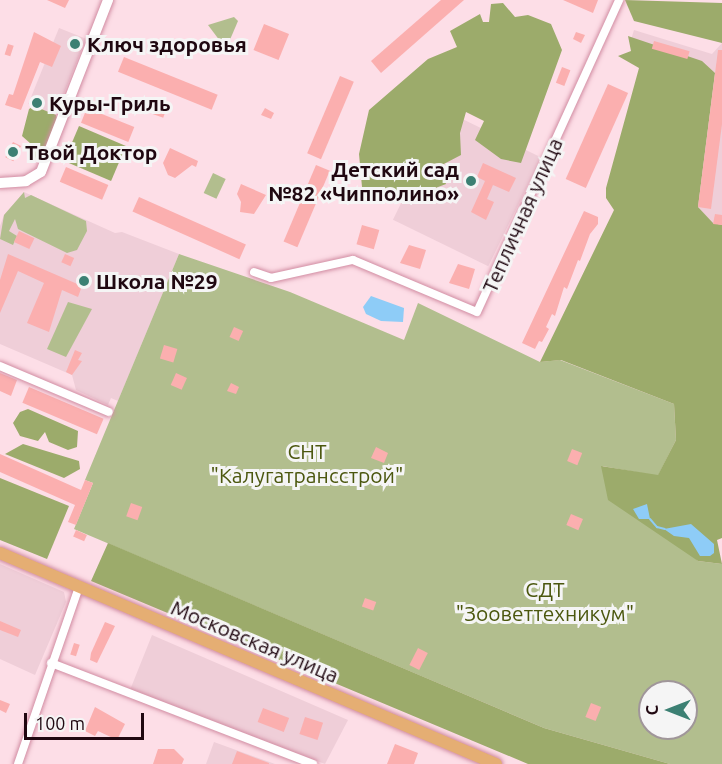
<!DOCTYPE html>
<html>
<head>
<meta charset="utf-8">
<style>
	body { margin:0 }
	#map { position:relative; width:722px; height:764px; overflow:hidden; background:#fddee7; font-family:Ubuntu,sans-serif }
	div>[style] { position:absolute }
	.built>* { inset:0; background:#efced8; transform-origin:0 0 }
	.green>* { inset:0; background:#b2be8e; transform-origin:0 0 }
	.forest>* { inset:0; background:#9cab6b; transform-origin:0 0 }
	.water>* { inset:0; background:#8eccf7 }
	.stream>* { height:2px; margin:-1px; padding:0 1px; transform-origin:1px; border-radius:1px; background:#8eccf7 }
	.building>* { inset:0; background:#fbafaf; transform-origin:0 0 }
	.roads { filter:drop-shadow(0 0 2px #d18ca2) drop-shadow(0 0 2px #d18ca2) }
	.minor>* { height:8px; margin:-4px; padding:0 4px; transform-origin:4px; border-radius:4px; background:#fff }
	.tertiary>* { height:10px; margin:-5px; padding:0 5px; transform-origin:5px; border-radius:5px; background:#fff }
	.primary>* { height:12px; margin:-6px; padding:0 6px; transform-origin:6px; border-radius:6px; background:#e5ae73 }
	.dots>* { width:16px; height:16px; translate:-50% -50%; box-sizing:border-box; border:3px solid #f5f5f5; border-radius:50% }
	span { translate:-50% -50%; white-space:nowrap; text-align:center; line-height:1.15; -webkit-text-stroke:6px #f5f5f5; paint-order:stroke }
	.poi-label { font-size:21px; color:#200811; font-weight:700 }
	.left { translate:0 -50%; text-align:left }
	.right { translate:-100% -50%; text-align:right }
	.street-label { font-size:21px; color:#200811 }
	.park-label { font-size:21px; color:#4b570e }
	.north { position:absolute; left:638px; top:680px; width:60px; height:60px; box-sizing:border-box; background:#f5f5f5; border:2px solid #a0969a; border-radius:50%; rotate:270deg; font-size:16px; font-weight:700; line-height:24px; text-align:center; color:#200811 }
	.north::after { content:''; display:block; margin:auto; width:21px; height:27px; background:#3c8073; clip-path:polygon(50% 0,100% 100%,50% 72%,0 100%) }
	.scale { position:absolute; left:24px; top:713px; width:120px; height:27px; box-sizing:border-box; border:3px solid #200811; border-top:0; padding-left:8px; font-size:18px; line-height:21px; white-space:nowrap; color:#200811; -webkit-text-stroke:4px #f5f5f5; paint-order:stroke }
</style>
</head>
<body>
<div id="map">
	<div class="built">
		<div style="left:59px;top:28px;width:29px;height:82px;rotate:22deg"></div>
		<div style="clip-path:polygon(634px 30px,712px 54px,722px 43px,722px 225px,713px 224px,698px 207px,715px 73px,630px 43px)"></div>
		<div style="left:446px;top:111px;width:106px;height:121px;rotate:26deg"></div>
		<div style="clip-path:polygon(24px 192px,115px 233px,122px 232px,179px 254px,118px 401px,111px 398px,108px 405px,76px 390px,72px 375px,0 344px,0 226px,4px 215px)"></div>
		<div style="clip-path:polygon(0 564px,64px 592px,66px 602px,35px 675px,0 659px)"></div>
		<div style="clip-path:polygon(152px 635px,348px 720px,325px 764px,130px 690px)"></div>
		<div style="clip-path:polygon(214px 742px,275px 764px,206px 764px)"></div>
	</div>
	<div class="green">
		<div style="clip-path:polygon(234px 17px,238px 21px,226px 49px,208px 25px)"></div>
		<div style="left:213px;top:173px;width:14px;height:22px;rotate:25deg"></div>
		<div style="clip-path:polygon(24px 192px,25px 198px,31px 195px,86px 221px,87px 231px,77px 250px,67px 253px,18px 229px,15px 219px,9px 231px,17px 236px,13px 245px,0 239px,4px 215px)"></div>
		<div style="clip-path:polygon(evenodd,179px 254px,290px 292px,404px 340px,418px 303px,540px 362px,560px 360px,674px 404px,676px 440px,658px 476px,602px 466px,698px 561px,722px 564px,722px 764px,670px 764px,544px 728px,74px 529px,93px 483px,85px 480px,179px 254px,650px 692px,686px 692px,686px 728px,650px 728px,650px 692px)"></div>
		<div style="clip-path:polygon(68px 302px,92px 309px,66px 357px,47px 349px)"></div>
	</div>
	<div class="forest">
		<div style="clip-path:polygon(625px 0,722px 3px,722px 43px,634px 21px)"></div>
		<div style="clip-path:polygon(503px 3px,515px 17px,528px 15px,551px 24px,562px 50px,521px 163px,501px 159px,475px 140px,484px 121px,466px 112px,460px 133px,461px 155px,440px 166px,446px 184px,417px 195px,362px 187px,359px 154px,369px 110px,428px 59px,457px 47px,450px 31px,480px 14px,483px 22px,489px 22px,491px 4px)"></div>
		<div style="clip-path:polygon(628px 36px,702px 61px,715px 73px,698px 207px,713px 223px,722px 225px,722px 538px,717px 540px,722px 564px,698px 561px,608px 500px,601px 466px,658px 475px,676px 440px,674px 404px,561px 360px,540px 362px,614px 210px,606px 198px,606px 188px,639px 68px,618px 56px,631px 51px)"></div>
		<div style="clip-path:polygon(34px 106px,56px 115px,57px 120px,47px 150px,37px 162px,31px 144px,22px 136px,29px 109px)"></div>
		<div style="left:79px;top:126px;width:51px;height:38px;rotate:23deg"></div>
		<div style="clip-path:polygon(28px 409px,78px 431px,77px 447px,68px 450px,49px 442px,45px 432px,38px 441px,20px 436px,13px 423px,20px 412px)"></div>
		<div style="clip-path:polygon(23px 444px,79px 461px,80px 469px,64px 478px,5px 454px)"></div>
		<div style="clip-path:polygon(0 478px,69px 506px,47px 559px,0 540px)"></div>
		<div style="clip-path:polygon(108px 543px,544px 728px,670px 764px,528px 764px,91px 581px)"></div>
	</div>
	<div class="water">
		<div style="clip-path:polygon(371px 296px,404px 308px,403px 322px,381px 321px,366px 314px,363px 307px)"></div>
		<div style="clip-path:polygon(647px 504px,650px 519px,639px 519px,633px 509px)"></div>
		<div style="clip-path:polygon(691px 524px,714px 544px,714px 553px,710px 556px,700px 556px,689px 538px,674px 536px,664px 529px)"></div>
	</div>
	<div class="stream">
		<div style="left:650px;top:519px;width:11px;rotate:49deg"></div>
		<div style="left:657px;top:527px;width:8px;rotate:14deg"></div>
	</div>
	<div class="building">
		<div style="clip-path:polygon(47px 0,69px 0,65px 8px)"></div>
		<div style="clip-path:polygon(441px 0,464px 0,381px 73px,371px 61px)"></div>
		<div style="clip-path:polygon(563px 0,598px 0,593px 13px)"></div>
		<div style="left:264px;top:24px;width:27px;height:28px;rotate:22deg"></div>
		<div style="clip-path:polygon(34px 32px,61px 46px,52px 67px,40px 62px,21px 110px,5px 105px,9px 94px,13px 95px)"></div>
		<div style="clip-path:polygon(576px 32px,585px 35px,581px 43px,573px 39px)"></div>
		<div style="left:654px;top:41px;width:37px;height:8px;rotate:16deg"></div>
		<div style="left:8px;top:44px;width:6px;height:11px;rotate:18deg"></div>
		<div style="clip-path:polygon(718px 50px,722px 50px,722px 124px,711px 209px,698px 207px)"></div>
		<div style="left:124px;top:57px;width:101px;height:16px;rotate:22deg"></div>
		<div style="left:562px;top:67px;width:9px;height:17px;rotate:21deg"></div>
		<div style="left:340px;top:76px;width:15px;height:84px;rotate:23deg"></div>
		<div style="left:608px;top:84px;width:22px;height:104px;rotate:24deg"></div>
		<div style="left:87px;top:108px;width:51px;height:16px;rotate:22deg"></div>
		<div style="left:154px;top:108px;width:12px;height:6px;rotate:20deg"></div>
		<div style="clip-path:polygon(265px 108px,274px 113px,271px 119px,261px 115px)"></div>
		<div style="left:13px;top:142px;width:9px;height:17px;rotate:27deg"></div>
		<div style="clip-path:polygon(170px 148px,198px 161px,196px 167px,192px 165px,175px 178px,168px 175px,163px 163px)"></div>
		<div style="clip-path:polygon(483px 163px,516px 178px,509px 192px,493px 185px,487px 199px,494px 202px,486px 220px,471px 212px,485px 181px,477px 177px)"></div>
		<div style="left:316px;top:165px;width:15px;height:83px;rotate:23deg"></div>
		<div style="left:66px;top:167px;width:46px;height:16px;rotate:23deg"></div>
		<div style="clip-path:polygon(241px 184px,266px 195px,254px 214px,240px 212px,241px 202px,237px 194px)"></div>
		<div style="left:139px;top:197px;width:117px;height:16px;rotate:24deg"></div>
		<div style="clip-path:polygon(584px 211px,598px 217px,598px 224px,590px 234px,580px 261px,578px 260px,567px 289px,564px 287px,555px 316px,552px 314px,546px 327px,549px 329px,542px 342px,539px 341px,535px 349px,522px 343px)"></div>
		<div style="clip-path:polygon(715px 214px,722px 215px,722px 225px,713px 224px)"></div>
		<div style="left:362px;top:225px;width:18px;height:20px;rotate:16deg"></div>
		<div style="left:19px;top:231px;width:17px;height:12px;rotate:25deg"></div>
		<div style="clip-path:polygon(409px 245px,426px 250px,420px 269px,400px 263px)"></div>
		<div style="clip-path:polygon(8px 254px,82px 286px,78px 297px,62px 290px,49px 332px,27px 323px,44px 283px,18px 271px,0 313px,0 280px)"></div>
		<div style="left:65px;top:254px;width:10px;height:9px;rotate:24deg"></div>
		<div style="clip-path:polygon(458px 264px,475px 269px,469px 289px,449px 283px)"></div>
		<div style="left:234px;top:327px;width:10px;height:11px;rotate:24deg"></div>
		<div style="left:164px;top:345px;width:14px;height:14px;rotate:17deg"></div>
		<div style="clip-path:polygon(75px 350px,82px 353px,78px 360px,82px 361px,72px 375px,66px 372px)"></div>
		<div style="clip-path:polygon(0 373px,17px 380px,11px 396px,0 391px)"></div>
		<div style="left:176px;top:373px;width:12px;height:13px;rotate:24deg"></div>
		<div style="clip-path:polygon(231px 383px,239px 387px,236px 394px,227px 391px)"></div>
		<div style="left:29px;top:387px;width:81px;height:17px;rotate:23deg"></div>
		<div style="clip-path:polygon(376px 447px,388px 453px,384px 463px,371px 458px)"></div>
		<div style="left:572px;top:449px;width:11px;height:13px;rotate:22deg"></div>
		<div style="clip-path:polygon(0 454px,81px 490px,85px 480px,93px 483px,76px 525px,68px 522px,75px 505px,0 472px)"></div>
		<div style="left:131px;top:503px;width:12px;height:14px;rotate:20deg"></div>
		<div style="left:571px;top:514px;width:13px;height:12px;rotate:23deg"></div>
		<div style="left:76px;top:530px;width:12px;height:7px;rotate:24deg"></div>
		<div style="left:365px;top:598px;width:12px;height:9px;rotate:20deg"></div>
		<div style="clip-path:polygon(0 621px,21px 630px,18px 637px,0 630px)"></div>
		<div style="clip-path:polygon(105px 622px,115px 626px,97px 663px,90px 660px,91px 653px)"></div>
		<div style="left:74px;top:643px;width:6px;height:12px;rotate:18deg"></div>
		<div style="left:418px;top:648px;width:11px;height:19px;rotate:27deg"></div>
		<div style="clip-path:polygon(0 700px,10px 704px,6px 713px,0 710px)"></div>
		<div style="left:591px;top:703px;width:11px;height:15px;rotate:22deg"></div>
		<div style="clip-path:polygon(95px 707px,125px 724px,117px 740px,98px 731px,95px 736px,85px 731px)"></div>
		<div style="left:263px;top:708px;width:28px;height:15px;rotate:21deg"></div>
		<div style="left:305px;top:717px;width:19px;height:18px;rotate:18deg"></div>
		<div style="clip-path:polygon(395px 744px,418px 753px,414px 764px,387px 764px)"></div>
		<div style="clip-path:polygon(158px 749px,174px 749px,184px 759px,182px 764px,153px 764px)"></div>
		<div style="clip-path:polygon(237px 751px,269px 763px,269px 764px,232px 764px)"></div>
	</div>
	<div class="roads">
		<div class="minor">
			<div style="left:254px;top:272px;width:18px;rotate:19deg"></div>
			<div style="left:271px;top:278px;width:84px;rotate:-12.4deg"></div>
			<div style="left:353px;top:260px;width:134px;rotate:22.8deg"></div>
			<div style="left:477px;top:312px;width:343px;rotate:-65.5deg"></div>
			<div style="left:0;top:366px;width:118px;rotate:22.9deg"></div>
			<div style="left:51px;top:663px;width:281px;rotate:21.1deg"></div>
			<div style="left:18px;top:764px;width:187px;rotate:-71deg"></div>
		</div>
		<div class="tertiary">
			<div style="left:0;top:183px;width:26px;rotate:-4deg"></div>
			<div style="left:26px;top:181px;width:17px;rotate:-31deg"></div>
			<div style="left:41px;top:172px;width:185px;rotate:-68.7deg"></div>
		</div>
		<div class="primary">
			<div style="left:0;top:553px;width:539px;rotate:23.05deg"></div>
		</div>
	</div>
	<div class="dots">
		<div style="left:75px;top:44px;background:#3c8073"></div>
		<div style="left:37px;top:103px;background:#3c8073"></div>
		<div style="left:13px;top:152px;background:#3c8073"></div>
		<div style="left:471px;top:181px;background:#3c8073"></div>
		<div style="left:84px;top:281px;background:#3c8073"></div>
	</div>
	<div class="poi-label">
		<span class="left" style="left:87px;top:44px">Ключ здоровья</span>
		<span class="left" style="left:49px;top:103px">Куры-Гриль</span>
		<span class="left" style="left:25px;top:152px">Твой Доктор</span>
		<span class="right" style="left:459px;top:181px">Детский сад<br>№82 «Чипполино»</span>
		<span class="left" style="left:96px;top:281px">Школа №29</span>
	</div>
	<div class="street-label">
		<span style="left:522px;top:215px;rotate:-66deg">Тепличная улица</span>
		<span style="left:255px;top:641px;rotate:23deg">Московская улица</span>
	</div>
	<div class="park-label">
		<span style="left:307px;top:463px">СНТ<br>"Калугатрансстрой"</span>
		<span style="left:545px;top:601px">СДТ<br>"Зооветтехникум"</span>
	</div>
	<div class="north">С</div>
	<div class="scale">100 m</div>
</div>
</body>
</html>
